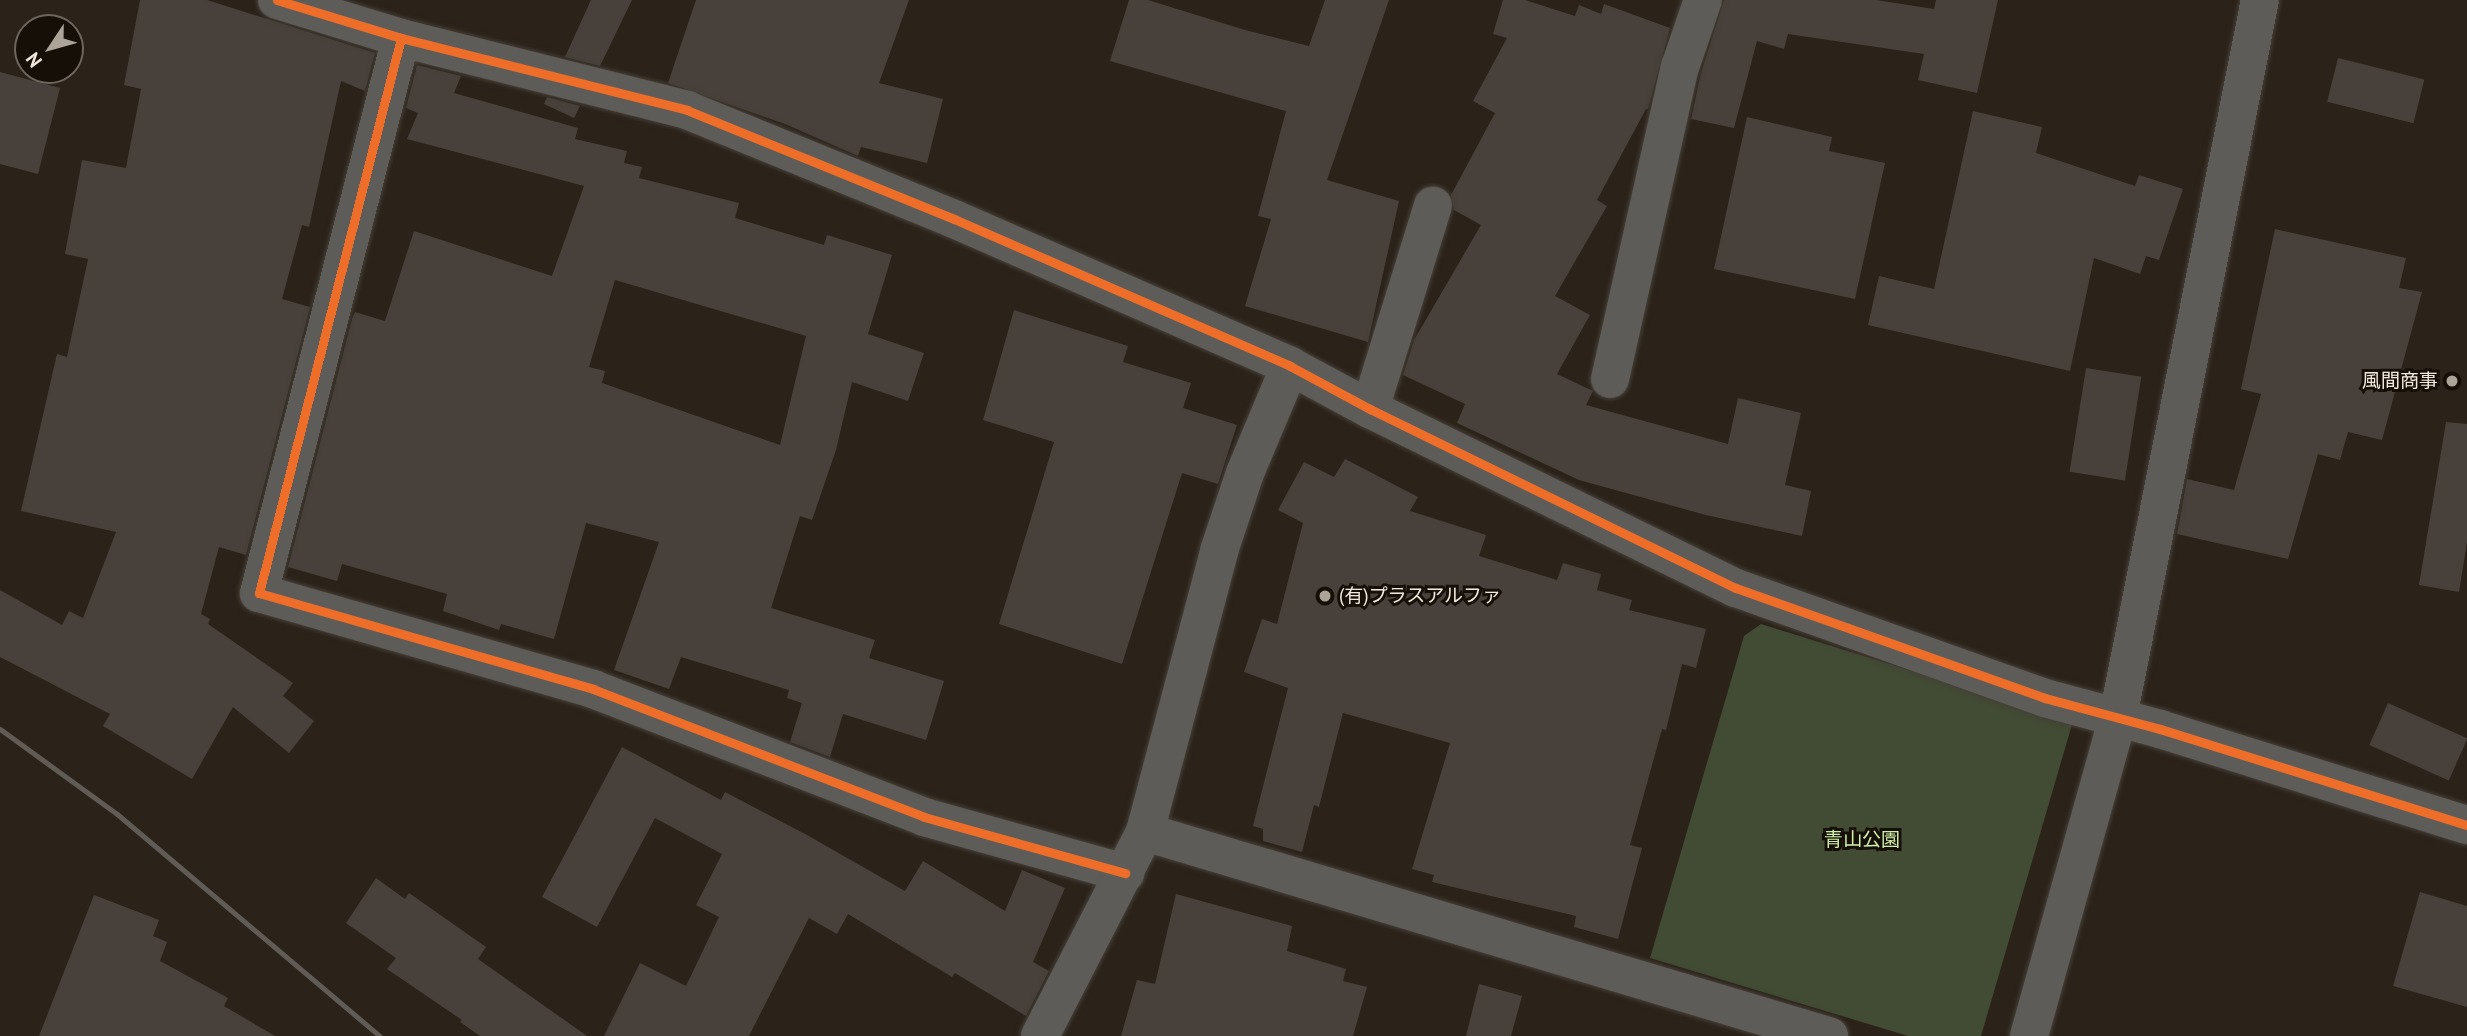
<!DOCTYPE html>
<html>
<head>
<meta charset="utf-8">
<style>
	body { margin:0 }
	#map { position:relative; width:2467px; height:1036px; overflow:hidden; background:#2b231a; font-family:"PT Sans","Noto Sans JP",sans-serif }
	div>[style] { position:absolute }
	.green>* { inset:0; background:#424b34 }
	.building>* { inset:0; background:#48413b; transform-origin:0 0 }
	.roads { filter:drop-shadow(0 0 2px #453f37) drop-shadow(0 0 2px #453f37) }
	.street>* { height:38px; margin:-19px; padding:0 19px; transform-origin:19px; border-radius:19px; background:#5e5c58 }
	.rail>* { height:5px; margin:-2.5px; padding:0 2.5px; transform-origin:2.5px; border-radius:2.5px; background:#615b56 }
	.cycleway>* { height:9px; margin:-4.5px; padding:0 4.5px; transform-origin:4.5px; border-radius:4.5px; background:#ee6e29 }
	.dots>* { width:19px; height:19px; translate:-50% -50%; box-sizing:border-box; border:4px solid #150f07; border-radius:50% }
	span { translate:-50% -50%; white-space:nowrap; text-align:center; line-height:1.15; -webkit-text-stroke:6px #150f07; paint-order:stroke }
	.poi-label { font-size:19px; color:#f2e8dd }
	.right { translate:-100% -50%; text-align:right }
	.left { translate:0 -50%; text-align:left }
	.park-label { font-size:19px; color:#cfeea6 }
	.north { position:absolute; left:14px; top:14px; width:70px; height:70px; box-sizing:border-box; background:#150f07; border:2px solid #6d665d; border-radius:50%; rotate:234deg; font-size:19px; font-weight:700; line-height:28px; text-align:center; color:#f2e8dd }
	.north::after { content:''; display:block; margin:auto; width:24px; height:32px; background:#aca399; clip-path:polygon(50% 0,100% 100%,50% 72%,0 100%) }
</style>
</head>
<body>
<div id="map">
	<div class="green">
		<div style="clip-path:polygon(1761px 624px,2073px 721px,1981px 1036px,1908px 1036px,1650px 958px,1744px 636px)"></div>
	</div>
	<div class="building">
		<div style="clip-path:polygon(140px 0,207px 0,375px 53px,365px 91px,341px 81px,309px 227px,302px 225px,282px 299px,310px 307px,246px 555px,219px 547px,201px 614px,210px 619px,208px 624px,293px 683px,283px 696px,314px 721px,289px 753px,233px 707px,192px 779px,103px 726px,110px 714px,0 657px,0 590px,62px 625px,69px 611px,83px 618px,116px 532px,21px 511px,57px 354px,67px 357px,88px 259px,65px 254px,82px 160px,126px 168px,141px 89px,124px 85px)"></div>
		<div style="clip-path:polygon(591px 0,632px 0,600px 66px,565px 57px)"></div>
		<div style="clip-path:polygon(696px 0,909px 0,879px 83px,943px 99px,927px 163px,861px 147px,858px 156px,785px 124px,668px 83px)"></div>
		<div style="clip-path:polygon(1129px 0,1148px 0,1245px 30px,1309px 46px,1325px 0,1389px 0,1327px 180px,1399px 201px,1368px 342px,1245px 306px,1271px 219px,1258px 216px,1286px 111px,1110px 61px)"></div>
		<div style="clip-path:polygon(1503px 0,1525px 0,1575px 16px,1579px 5px,1601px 14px,1604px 4px,1670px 28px,1648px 109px,1646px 109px,1597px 200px,1607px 206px,1555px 296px,1590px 315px,1557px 374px,1593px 391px,1586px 405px,1728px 444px,1738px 398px,1801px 413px,1785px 485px,1811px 491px,1802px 536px,1706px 515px,1579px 480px,1457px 423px,1465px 404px,1403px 375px,1414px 340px,1481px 225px,1454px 210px,1451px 195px,1495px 113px,1473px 101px,1507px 38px,1493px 34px)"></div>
		<div style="clip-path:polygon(1724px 0,1876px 0,1934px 9px,1936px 0,1998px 0,1977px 93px,1918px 80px,1924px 54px,1788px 34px,1784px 49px,1757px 41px,1734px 128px,1691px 119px,1701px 73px)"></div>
		<div style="left:2338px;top:58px;width:89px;height:45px;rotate:14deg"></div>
		<div style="clip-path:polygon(evenodd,417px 65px,461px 76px,454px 93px,578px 128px,575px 139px,627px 151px,624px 163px,642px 167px,639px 178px,739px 203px,735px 218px,824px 245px,827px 235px,892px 255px,868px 334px,924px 353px,908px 401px,852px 382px,836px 450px,812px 520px,800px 516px,771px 608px,875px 640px,869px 658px,944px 681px,926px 740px,843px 714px,830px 757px,790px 742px,802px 703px,787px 698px,789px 690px,681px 657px,669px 689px,614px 670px,659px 542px,586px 523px,554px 639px,501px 624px,499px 630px,443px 611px,447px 594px,342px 564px,337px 581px,288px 567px,352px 319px,355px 312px,385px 321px,414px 231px,552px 276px,584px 186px,407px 139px,418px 113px,406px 108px,417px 65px,615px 280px,806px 336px,780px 445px,602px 383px,605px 371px,589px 367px,615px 280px)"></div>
		<div style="clip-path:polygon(0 72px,60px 88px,38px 174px,0 164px)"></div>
		<div style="clip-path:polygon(547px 97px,580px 106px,574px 118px,544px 104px)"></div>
		<div style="clip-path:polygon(1973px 111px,2042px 127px,2036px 153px,2135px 186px,2139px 175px,2183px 189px,2159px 260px,2146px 256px,2140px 274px,2094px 258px,2070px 371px,1868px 325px,1879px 276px,1934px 289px)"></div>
		<div style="clip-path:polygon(1747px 117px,1832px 137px,1829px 151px,1885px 163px,1855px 299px,1714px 269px)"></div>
		<div style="clip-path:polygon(2275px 229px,2406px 258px,2399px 288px,2422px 292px,2382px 440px,2348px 432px,2340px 460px,2318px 454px,2288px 559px,2177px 534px,2187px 479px,2234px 490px,2261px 394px,2241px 389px)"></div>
		<div style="clip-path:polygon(1014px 310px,1128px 346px,1123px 362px,1191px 383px,1183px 408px,1237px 425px,1218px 484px,1182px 473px,1122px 664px,999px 624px,1054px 442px,983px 420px)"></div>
		<div style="left:2086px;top:368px;width:56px;height:105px;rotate:9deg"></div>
		<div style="clip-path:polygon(2446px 422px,2467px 424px,2467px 542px,2459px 592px,2419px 585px)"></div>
		<div style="clip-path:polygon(1345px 459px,1418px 497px,1410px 511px,1486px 535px,1479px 556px,1557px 580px,1563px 563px,1601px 574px,1597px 590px,1632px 600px,1629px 610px,1706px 629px,1696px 668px,1682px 664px,1666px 730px,1662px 729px,1630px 845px,1642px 848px,1618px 939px,1574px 927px,1576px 916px,1432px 882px,1434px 875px,1412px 869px,1450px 743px,1343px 713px,1319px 807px,1314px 805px,1302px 852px,1263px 841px,1263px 829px,1253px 826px,1288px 688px,1244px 672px,1262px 619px,1277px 624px,1303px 523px,1278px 510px,1304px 462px,1334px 477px)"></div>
		<div style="left:2388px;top:703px;width:87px;height:46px;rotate:24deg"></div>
		<div style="clip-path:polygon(622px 747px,721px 800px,725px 792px,807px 835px,905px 891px,923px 861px,1005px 911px,1022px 870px,1065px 888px,1033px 962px,1049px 971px,1026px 1016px,955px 973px,952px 977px,848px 914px,837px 934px,809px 918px,749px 1036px,604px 1036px,640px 963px,686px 986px,719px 917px,696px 905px,722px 854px,655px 818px,597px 927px,542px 897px)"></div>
		<div style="clip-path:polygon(376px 878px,405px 899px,409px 893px,486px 947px,478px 959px,587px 1036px,480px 1036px,460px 1022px,462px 1020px,387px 969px,396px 958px,346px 923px)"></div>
		<div style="clip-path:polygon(2420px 892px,2467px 906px,2467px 1007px,2393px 986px)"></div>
		<div style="clip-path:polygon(1176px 894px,1292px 926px,1287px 951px,1346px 969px,1343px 981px,1367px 987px,1353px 1036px,1121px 1036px,1137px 980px,1155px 984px)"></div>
		<div style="clip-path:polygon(94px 895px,159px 920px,153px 936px,167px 942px,160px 961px,228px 998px,224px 1006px,275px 1036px,39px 1036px)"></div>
		<div style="clip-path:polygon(1479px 984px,1522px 996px,1511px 1036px,1466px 1036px)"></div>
	</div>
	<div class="roads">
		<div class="street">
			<div style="left:277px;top:0;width:130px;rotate:17deg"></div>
			<div style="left:401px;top:38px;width:295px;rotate:14.1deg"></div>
			<div style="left:687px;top:110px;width:288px;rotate:22.2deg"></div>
			<div style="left:954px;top:219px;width:367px;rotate:23.6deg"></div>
			<div style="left:1290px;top:366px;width:91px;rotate:28.3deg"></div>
			<div style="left:1370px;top:409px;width:407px;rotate:26.1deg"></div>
			<div style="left:1736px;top:588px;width:328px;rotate:19.6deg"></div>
			<div style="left:2045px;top:698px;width:119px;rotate:15.1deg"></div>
			<div style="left:2160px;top:729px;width:322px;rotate:17.4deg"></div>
			<div style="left:401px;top:38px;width:573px;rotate:104.35deg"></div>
			<div style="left:259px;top:593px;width:348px;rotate:16deg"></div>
			<div style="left:593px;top:689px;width:355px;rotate:21.1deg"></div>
			<div style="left:924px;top:817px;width:209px;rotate:15.6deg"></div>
			<div style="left:1610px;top:379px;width:320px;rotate:-77.4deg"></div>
			<div style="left:1680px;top:67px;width:71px;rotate:-71.1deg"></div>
			<div style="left:1370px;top:409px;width:213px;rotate:-72.8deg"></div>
			<div style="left:1145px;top:832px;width:714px;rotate:16.61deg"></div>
			<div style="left:1040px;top:1036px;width:229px;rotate:-62.8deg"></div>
			<div style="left:1145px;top:832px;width:291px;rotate:-75.2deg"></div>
			<div style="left:1219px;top:551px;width:82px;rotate:-71.6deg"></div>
			<div style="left:1245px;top:473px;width:116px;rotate:-67.2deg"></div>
			<div style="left:2029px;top:1036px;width:331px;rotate:-74.4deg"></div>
			<div style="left:2118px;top:717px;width:731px;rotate:-78.8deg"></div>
		</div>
	</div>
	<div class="rail">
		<div style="left:0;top:729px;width:145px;rotate:36deg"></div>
		<div style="left:117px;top:814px;width:344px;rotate:40.2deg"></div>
	</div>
	<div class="cycleway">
		<div style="left:277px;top:0;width:130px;rotate:17deg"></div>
		<div style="left:401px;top:38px;width:295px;rotate:14.1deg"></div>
		<div style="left:687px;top:110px;width:288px;rotate:22.2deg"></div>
		<div style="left:954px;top:219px;width:367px;rotate:23.6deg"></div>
		<div style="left:1290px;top:366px;width:91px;rotate:28.3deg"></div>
		<div style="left:1370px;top:409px;width:407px;rotate:26.1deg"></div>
		<div style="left:1736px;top:588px;width:328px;rotate:19.6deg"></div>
		<div style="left:2045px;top:698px;width:119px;rotate:15.1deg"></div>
		<div style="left:2160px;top:729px;width:322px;rotate:17.4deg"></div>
		<div style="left:401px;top:38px;width:573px;rotate:104.35deg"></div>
		<div style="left:259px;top:593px;width:348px;rotate:16deg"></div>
		<div style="left:593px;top:689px;width:355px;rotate:21.1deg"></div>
		<div style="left:924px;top:817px;width:209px;rotate:15.6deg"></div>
	</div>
	<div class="dots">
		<div style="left:2452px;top:381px;background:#aca399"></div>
		<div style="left:1325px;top:596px;background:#aca399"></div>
	</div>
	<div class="poi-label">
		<span class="right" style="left:2438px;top:381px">風間商事</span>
		<span class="left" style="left:1339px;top:596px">(有)プラスアルファ</span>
	</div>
	<div class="park-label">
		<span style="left:1862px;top:840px">青山公園</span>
	</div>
	<div class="north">N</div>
</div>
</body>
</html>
